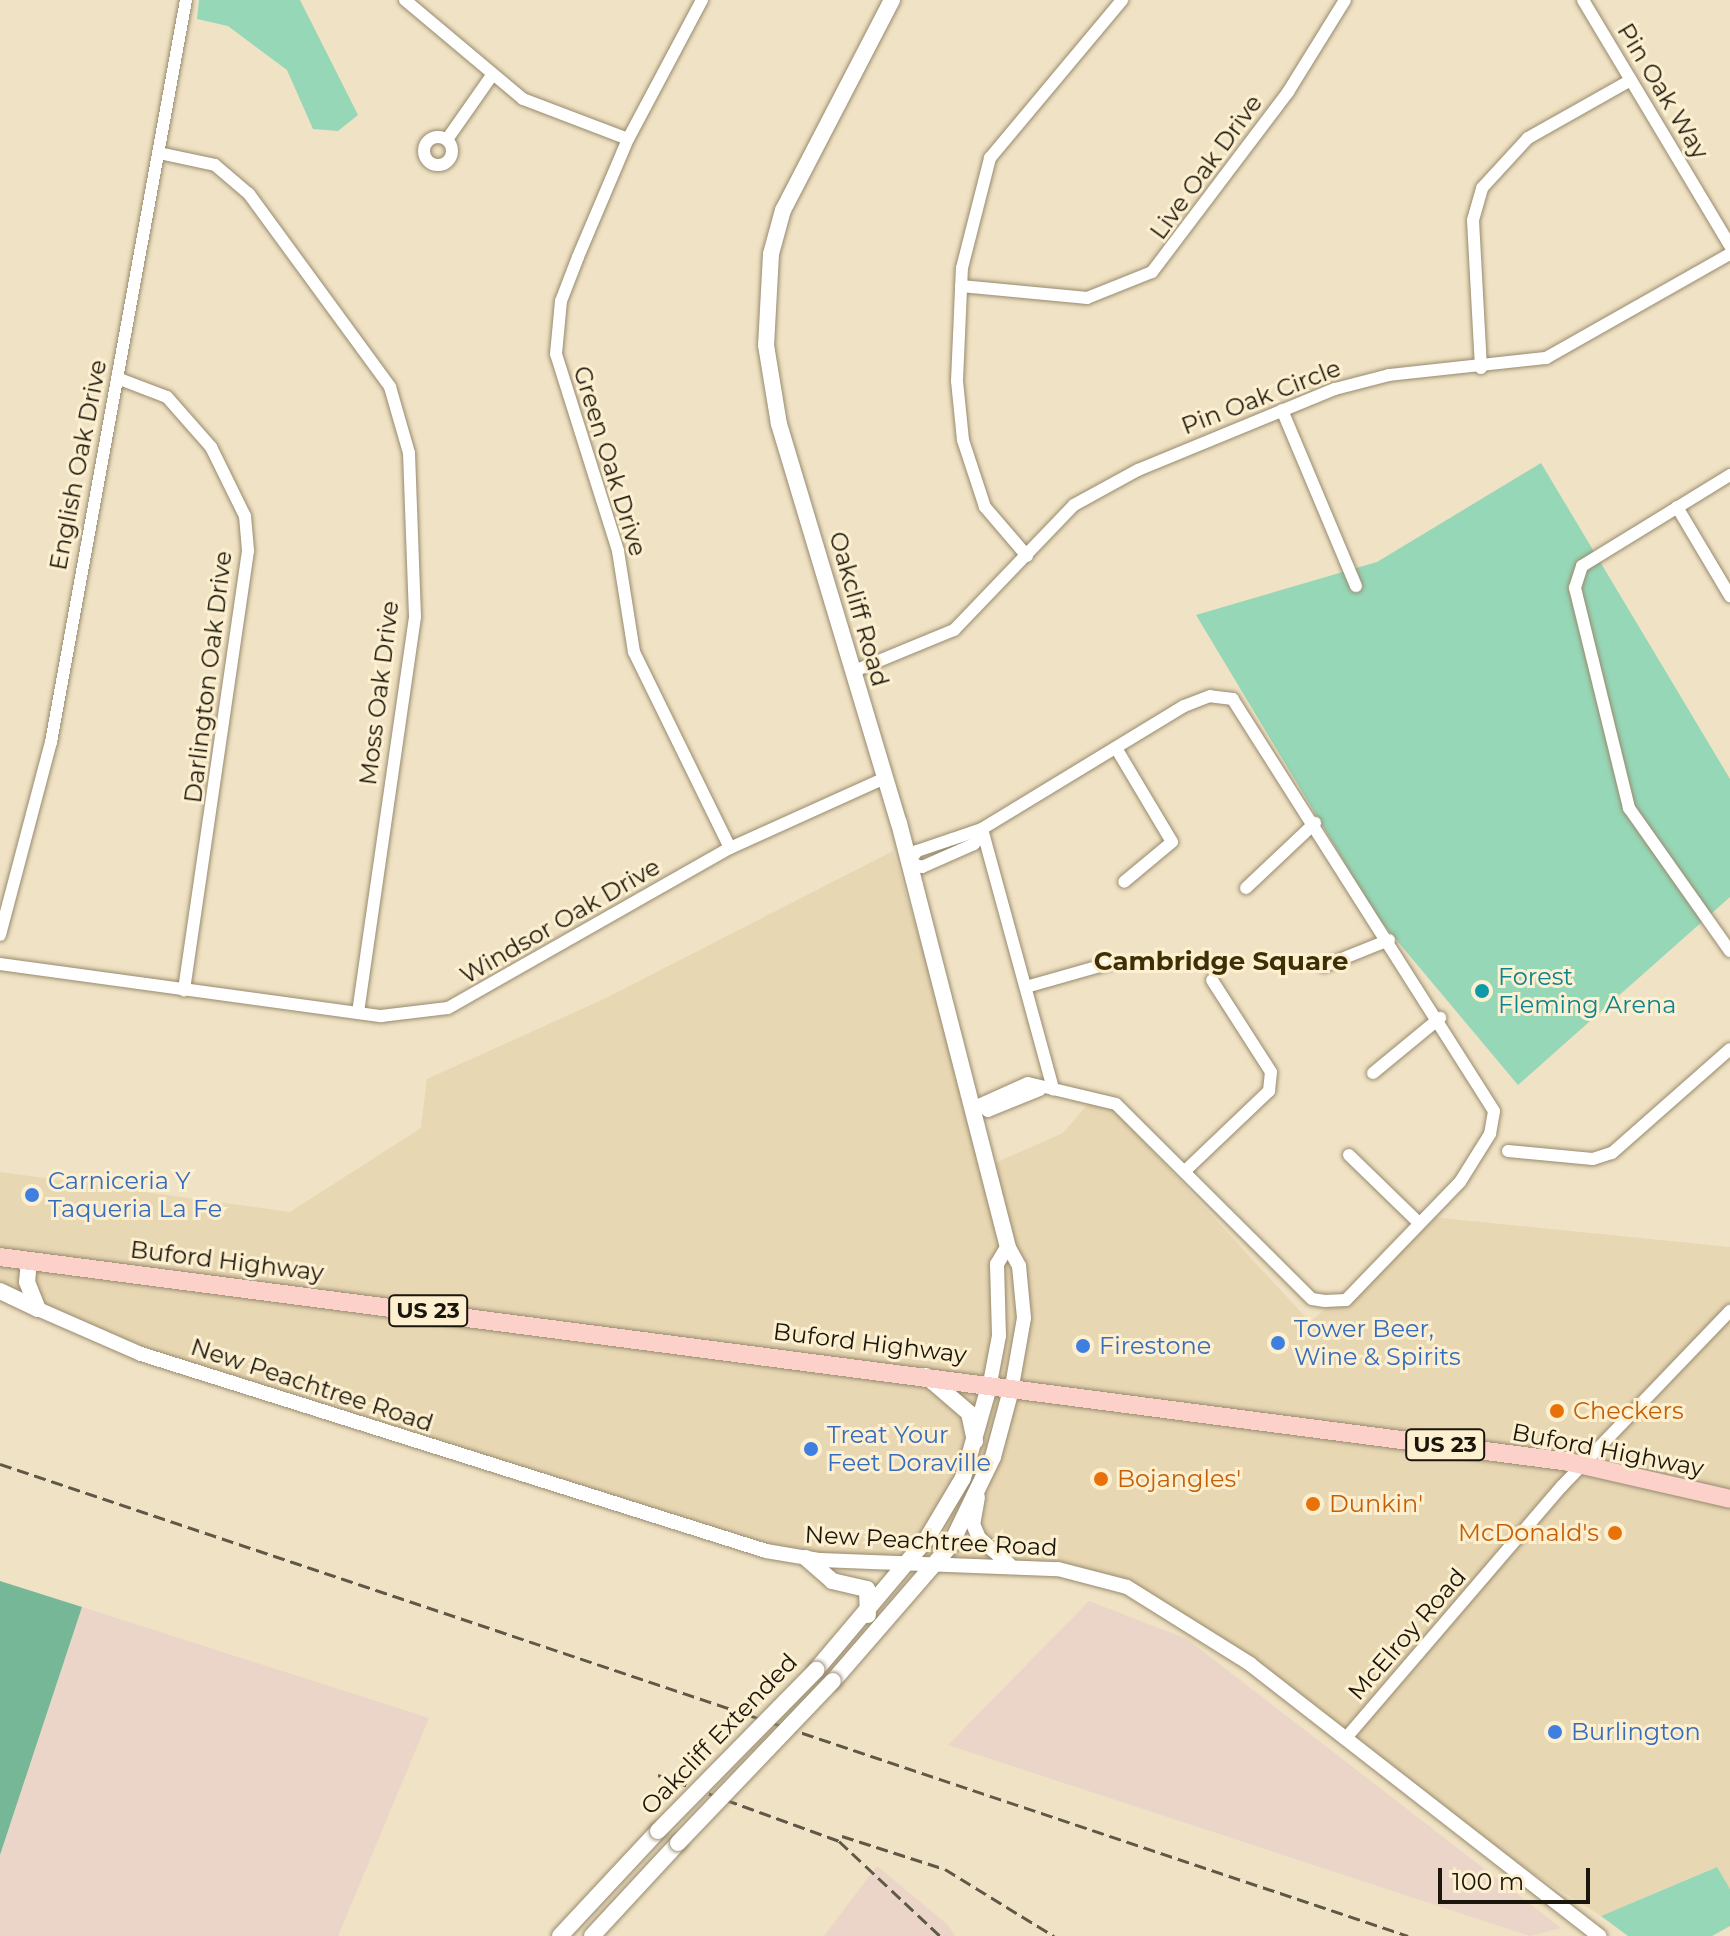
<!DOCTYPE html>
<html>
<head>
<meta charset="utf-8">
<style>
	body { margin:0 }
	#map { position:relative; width:1730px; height:1936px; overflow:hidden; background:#f0e2c4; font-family:Montserrat,sans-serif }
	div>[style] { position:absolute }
	.built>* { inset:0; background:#e8d7b3 }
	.industrial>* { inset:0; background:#ebd5c8 }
	.green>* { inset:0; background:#96d7b7 }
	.forest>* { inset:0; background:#76b797 }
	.roads { filter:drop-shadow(0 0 2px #978a6e) drop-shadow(0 0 2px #978a6e) }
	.minor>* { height:12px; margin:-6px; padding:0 6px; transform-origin:6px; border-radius:6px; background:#fff }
	.minor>.ring { margin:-6px; padding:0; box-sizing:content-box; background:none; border:12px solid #fff; border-radius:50% }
	.tertiary>* { height:14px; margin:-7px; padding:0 7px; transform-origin:7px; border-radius:7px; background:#fff }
	.secondary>* { height:16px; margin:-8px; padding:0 8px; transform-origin:8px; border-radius:8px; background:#fff }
	.primary>* { height:18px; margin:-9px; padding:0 9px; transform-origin:9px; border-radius:9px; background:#fbd1ca }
	.rail>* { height:3px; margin-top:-1.5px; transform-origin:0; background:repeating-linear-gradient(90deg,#605847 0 12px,transparent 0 18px) }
	.bridges { filter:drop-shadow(0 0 2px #978a6e) drop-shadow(0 0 2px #978a6e) }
	.secondary-bridge>* { height:16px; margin:-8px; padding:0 8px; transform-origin:8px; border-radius:8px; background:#fff }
	.dots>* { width:22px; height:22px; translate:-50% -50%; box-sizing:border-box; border:4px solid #fdf0d1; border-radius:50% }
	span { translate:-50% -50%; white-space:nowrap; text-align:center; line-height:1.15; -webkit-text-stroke:6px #fdf0d1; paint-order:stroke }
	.shield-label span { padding:2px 6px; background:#fdf0d1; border:2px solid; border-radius:6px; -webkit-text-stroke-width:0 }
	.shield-label { font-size:22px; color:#1b160b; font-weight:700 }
	.street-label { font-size:24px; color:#1b160b }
	.culture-label { font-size:24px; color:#0d838f }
	.left { translate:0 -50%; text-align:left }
	.shop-label { font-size:24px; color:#366cbe }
	.food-label { font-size:24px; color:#c56008 }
	.right { translate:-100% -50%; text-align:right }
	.neighbourhood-label { font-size:26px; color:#3f2f05; font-weight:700 }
	.scale { position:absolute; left:1438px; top:1868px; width:152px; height:36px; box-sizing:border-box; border:4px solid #1b160b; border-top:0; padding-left:10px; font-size:24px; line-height:28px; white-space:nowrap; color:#1b160b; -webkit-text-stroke:6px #fdf0d1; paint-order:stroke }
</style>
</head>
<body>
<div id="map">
	<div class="built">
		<div style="clip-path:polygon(893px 851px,988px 1166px,1063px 1133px,1098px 1092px,1310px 1322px,1432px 1217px,1730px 1247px,1730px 1889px,1716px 1867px,1601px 1916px,1494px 1849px,1237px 1652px,1140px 1592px,1043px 1563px,865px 1565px,731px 1540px,155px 1355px,42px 1310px,0 1281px,0 1172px,290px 1212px,421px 1128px,427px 1079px,604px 999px)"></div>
	</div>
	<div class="industrial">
		<div style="clip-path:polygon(1089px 1601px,1187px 1639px,1561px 1928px,1530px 1936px,948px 1745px)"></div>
		<div style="clip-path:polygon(82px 1607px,429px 1718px,338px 1936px,0 1936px,0 1855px)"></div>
		<div style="clip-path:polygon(877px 1866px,948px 1925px,955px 1936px,824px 1936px)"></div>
	</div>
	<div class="green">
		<div style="clip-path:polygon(199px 0,300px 0,358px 115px,338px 131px,313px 129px,287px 70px,228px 26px,197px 19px)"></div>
		<div style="clip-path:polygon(1541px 463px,1730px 779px,1730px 897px,1518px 1085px,1378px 918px,1196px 615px,1377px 562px)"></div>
		<div style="clip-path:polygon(1717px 1867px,1730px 1889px,1730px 1926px,1712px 1936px,1628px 1936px,1601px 1916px)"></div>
	</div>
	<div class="forest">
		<div style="clip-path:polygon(0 1581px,82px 1607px,0 1855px)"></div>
	</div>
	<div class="roads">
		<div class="minor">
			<div style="left:405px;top:0;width:154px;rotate:40deg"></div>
			<div style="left:523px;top:99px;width:112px;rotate:20.9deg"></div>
			<div style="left:702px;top:0;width:157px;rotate:118deg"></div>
			<div style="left:628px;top:139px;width:128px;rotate:113deg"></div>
			<div style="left:578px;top:257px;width:47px;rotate:111.1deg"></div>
			<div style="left:561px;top:301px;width:53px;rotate:95.4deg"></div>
			<div style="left:556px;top:354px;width:207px;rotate:72.5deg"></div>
			<div style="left:618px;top:551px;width:102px;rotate:81deg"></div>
			<div style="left:634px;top:652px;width:218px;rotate:63.9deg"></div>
			<div style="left:1583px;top:0;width:287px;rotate:59.1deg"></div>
			<div class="ring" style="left:424px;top:137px;width:16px;height:16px"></div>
			<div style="left:448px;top:138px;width:73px;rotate:-55deg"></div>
			<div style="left:159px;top:153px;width:57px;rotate:12.1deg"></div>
			<div style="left:215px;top:165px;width:45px;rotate:40.5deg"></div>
			<div style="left:249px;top:194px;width:239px;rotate:53.8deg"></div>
			<div style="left:390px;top:387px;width:69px;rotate:73.9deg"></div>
			<div style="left:409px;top:453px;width:164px;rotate:87.9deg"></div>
			<div style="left:415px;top:617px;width:400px;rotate:98.2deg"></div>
			<div style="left:961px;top:286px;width:127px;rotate:5.4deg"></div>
			<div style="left:1087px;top:298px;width:70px;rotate:-21.8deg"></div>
			<div style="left:1152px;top:272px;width:226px;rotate:-52.9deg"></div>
			<div style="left:1288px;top:92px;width:108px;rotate:-58.2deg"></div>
			<div style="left:1481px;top:368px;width:148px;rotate:-93.1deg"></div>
			<div style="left:1473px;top:220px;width:33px;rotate:-74deg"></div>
			<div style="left:1482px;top:188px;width:68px;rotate:-47.4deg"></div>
			<div style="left:1528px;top:138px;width:118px;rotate:-29.4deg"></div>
			<div style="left:117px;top:378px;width:53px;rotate:20.8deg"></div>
			<div style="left:167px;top:397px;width:67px;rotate:48.7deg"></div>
			<div style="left:211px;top:447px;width:77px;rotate:63.8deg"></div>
			<div style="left:245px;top:516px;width:35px;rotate:85deg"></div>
			<div style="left:248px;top:551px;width:444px;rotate:98.3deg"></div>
			<div style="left:1282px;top:410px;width:191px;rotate:67.2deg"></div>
			<div style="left:1730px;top:475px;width:174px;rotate:148.4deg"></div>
			<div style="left:1582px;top:566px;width:23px;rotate:108deg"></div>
			<div style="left:1575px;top:588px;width:227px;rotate:76.2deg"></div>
			<div style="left:1629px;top:808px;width:175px;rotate:54.8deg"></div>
			<div style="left:1677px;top:507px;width:104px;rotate:59.2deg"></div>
			<div style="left:1027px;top:556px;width:65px;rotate:-130.6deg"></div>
			<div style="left:985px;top:507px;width:71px;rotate:-108.2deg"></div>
			<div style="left:963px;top:440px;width:59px;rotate:-95.8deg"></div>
			<div style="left:957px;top:381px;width:113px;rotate:-87.5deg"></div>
			<div style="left:962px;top:268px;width:114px;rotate:-75.7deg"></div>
			<div style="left:990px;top:158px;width:206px;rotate:-50.1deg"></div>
			<div style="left:852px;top:672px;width:110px;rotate:-22.4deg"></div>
			<div style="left:954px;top:630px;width:173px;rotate:-46.2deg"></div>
			<div style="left:1074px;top:505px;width:73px;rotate:-28.7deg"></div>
			<div style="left:1138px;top:470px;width:213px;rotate:-22.4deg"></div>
			<div style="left:1335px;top:389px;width:56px;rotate:-14.5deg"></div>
			<div style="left:1389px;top:375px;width:158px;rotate:-6.2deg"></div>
			<div style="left:1546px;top:358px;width:211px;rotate:-29.5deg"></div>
			<div style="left:1116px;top:748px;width:109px;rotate:59.2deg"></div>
			<div style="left:1172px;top:842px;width:62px;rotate:140.2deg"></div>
			<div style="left:982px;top:829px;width:270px;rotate:74.7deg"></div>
			<div style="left:1246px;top:888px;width:95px;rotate:-43.3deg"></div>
			<div style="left:0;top:935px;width:200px;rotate:-75.2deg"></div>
			<div style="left:51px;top:742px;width:754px;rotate:-79.69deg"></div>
			<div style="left:0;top:964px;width:385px;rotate:7.8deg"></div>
			<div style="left:381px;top:1016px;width:67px;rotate:-6.8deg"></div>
			<div style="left:448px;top:1008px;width:324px;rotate:-29.6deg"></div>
			<div style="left:730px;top:848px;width:168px;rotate:-24.3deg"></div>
			<div style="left:1324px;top:966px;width:70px;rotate:-21.8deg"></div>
			<div style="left:1026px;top:987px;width:87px;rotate:-15.9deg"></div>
			<div style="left:1373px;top:1073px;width:87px;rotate:-39.4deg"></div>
			<div style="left:981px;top:1105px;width:9px;rotate:41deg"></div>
			<div style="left:988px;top:1111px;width:56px;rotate:-22deg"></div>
			<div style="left:972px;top:1108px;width:61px;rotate:-24.1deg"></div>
			<div style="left:1028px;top:1083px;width:90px;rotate:13.4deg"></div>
			<div style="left:1116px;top:1104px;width:276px;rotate:44.9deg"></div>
			<div style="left:1312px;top:1299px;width:13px;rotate:9deg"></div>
			<div style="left:1325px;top:1301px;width:21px;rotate:-3deg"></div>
			<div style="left:1346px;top:1300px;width:164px;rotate:-46deg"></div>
			<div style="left:1460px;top:1182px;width:57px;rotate:-58deg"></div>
			<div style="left:1490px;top:1134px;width:23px;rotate:-80deg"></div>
			<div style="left:1494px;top:1111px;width:488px;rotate:-122.4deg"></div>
			<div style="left:1233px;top:699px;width:23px;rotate:-173deg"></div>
			<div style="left:1210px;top:696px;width:28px;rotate:159deg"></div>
			<div style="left:1184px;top:706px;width:237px;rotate:148.7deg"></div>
			<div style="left:982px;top:829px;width:69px;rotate:161.3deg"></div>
			<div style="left:917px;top:851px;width:14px;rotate:126deg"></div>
			<div style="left:909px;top:862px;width:14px;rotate:21deg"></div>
			<div style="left:922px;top:867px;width:57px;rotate:-23.9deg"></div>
			<div style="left:974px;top:844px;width:17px;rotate:-62deg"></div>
			<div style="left:1508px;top:1151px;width:85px;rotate:5.4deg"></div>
			<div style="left:1593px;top:1159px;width:20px;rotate:-18deg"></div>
			<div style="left:1612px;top:1153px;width:157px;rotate:-41.4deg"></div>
			<div style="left:1349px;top:1155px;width:98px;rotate:44.2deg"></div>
			<div style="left:1186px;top:1170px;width:115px;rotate:-43.6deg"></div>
			<div style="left:1269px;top:1091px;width:19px;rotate:-84deg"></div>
			<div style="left:1271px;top:1072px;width:109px;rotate:-122.7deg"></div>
			<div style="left:1345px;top:1739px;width:333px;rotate:-49.4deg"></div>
			<div style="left:1562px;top:1486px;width:243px;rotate:-46.2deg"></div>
		</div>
		<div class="tertiary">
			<div style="left:1008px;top:1246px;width:23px;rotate:61deg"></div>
			<div style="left:1019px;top:1266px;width:52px;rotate:84.5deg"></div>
			<div style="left:1024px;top:1318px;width:69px;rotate:100deg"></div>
			<div style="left:38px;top:1309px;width:112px;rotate:23.6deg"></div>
			<div style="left:141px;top:1354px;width:655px;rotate:17.49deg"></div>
			<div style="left:766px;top:1551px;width:55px;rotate:9.5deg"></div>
			<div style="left:820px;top:1560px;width:238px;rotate:2.2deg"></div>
			<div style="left:1058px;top:1569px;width:71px;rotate:14.6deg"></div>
			<div style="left:1127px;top:1587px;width:145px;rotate:32deg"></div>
			<div style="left:1250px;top:1664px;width:443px;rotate:37.9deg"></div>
			<div style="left:990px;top:1383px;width:48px;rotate:-79.2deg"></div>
			<div style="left:999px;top:1336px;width:72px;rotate:-91.6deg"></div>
			<div style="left:997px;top:1264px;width:21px;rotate:-59deg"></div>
			<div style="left:978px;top:1497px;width:27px;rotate:100deg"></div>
			<div style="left:973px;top:1524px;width:15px;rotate:67deg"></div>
			<div style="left:979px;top:1538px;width:40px;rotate:41deg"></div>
		</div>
		<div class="secondary">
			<div style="left:892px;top:0;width:237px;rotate:117.4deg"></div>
			<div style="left:783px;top:210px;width:46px;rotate:105.3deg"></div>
			<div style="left:771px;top:254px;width:91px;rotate:93.1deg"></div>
			<div style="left:766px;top:345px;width:80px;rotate:80.7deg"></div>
			<div style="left:779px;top:424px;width:417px;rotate:73.3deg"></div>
			<div style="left:899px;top:823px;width:437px;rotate:75.6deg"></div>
			<div style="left:29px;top:1260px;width:22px;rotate:95deg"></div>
			<div style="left:27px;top:1282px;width:29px;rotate:68deg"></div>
			<div style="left:0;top:1291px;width:42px;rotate:25.3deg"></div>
			<div style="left:926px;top:1376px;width:57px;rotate:40.7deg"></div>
			<div style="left:969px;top:1413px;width:29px;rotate:78deg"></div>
			<div style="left:806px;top:1558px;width:35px;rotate:41deg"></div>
			<div style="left:832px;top:1581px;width:36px;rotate:13deg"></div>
			<div style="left:867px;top:1589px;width:26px;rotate:88deg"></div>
			<div style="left:816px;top:1670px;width:170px;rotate:-49.8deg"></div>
			<div style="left:926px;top:1540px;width:72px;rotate:-59.2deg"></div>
			<div style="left:963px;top:1478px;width:99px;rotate:-74.1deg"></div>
			<div style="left:833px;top:1681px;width:179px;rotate:-49.1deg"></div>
			<div style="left:950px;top:1546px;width:99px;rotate:-64.2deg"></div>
			<div style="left:993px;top:1457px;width:73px;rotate:-75deg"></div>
			<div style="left:560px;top:1936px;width:144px;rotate:-47deg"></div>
			<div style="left:592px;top:1936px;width:127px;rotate:-47.2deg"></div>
		</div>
		<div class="primary">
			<div style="left:0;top:1257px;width:1582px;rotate:7.44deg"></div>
			<div style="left:1569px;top:1462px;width:165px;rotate:12.9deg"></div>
		</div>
	</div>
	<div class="rail">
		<div style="left:0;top:1464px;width:1485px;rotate:18.53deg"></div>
		<div style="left:658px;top:1775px;width:193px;rotate:20deg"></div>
		<div style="left:839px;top:1841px;width:139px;rotate:43.2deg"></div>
		<div style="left:842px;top:1836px;width:108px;rotate:17.8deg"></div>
		<div style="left:945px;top:1869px;width:128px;rotate:31.6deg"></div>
	</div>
	<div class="bridges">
		<div class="secondary-bridge">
			<div style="left:658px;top:1831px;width:226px;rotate:-45.5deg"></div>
			<div style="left:678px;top:1843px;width:224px;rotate:-46.3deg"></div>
		</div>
	</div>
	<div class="dots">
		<div style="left:1482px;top:991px;background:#0f9aa8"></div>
		<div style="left:32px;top:1195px;background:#3f7fe0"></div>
		<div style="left:1278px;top:1343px;background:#3f7fe0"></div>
		<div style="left:1083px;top:1346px;background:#3f7fe0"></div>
		<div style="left:1557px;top:1411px;background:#e8710a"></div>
		<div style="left:811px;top:1449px;background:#3f7fe0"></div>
		<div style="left:1101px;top:1479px;background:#e8710a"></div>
		<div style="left:1313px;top:1504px;background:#e8710a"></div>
		<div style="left:1615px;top:1533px;background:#e8710a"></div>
		<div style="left:1555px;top:1732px;background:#3f7fe0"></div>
	</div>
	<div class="shield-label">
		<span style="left:428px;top:1311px">US 23</span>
		<span style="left:1445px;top:1445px">US 23</span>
	</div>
	<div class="street-label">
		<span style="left:1663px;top:91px;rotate:59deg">Pin Oak Way</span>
		<span style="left:1206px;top:167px;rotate:-54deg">Live Oak Drive</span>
		<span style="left:1261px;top:397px;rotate:-21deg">Pin Oak Circle</span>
		<span style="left:610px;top:461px;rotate:73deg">Green Oak Drive</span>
		<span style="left:78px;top:465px;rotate:-79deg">English Oak Drive</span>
		<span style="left:859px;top:609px;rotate:74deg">Oakcliff Road</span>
		<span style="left:208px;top:677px;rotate:-83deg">Darlington Oak Drive</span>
		<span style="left:379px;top:693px;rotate:-83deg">Moss Oak Drive</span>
		<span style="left:560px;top:921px;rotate:-30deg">Windsor Oak Drive</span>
		<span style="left:227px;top:1261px;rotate:7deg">Buford Highway</span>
		<span style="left:870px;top:1343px;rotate:7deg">Buford Highway</span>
		<span style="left:312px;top:1385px;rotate:18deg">New Peachtree Road</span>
		<span style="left:1608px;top:1450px;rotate:11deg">Buford Highway</span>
		<span style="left:931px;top:1541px;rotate:3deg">New Peachtree Road</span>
		<span style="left:1407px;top:1634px;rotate:-49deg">McElroy Road</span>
		<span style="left:719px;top:1734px;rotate:-46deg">Oakcliff Extended</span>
	</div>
	<div class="culture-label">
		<span class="left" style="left:1498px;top:991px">Forest<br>Fleming Arena</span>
	</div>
	<div class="shop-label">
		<span class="left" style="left:48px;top:1195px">Carniceria Y<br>Taqueria La Fe</span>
		<span class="left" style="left:1294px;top:1343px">Tower Beer,<br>Wine &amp; Spirits</span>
		<span class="left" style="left:1099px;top:1346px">Firestone</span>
		<span class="left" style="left:827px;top:1449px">Treat Your<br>Feet Doraville</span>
		<span class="left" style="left:1571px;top:1732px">Burlington</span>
	</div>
	<div class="food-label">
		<span class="left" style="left:1573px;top:1411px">Checkers</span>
		<span class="left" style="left:1117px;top:1479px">Bojangles'</span>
		<span class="left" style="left:1329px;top:1504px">Dunkin'</span>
		<span class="right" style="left:1599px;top:1533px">McDonald's</span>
	</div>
	<div class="neighbourhood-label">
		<span style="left:1221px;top:962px">Cambridge Square</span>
	</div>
	<div class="scale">100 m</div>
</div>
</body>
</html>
